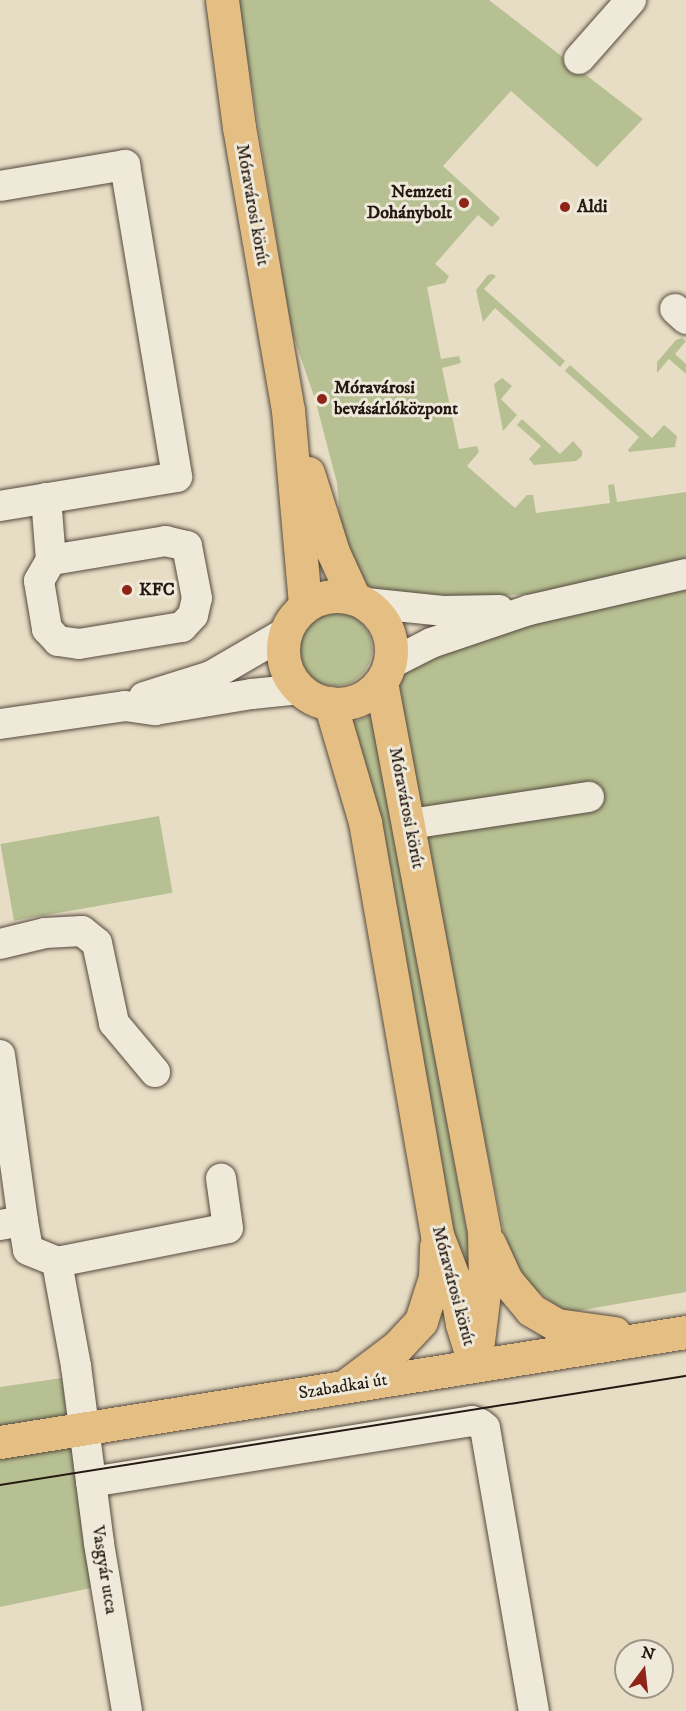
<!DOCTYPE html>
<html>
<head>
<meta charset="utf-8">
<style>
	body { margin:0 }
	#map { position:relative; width:686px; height:1711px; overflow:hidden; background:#e7ddc4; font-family:"IM FELL DW Pica",serif }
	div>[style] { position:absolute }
	.green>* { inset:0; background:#b7c092; transform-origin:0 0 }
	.round { border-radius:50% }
	.roads { filter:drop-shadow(0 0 2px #55493e) drop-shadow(0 0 2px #55493e) }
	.minor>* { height:30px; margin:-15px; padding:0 15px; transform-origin:15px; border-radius:15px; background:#efe9d9 }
	.major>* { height:33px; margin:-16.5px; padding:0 16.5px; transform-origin:16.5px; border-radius:16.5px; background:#e4be82 }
	.major>.ring { margin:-16.5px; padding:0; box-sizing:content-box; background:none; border:33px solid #e4be82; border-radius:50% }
	.tram>* { height:1.5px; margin:-0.75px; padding:0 0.75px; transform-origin:0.75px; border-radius:0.75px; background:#241812 }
	.dots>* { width:16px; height:16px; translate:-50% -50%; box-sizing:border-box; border:3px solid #efe9d9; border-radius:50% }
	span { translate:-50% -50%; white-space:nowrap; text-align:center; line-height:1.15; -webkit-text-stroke:6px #efe9d9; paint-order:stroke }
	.poi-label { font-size:18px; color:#241812; font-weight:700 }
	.right { translate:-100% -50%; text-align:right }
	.left { translate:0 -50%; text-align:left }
	.street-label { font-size:18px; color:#241812 }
	.north { position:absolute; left:614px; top:1639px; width:60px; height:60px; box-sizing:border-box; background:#efe9d9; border:2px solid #9e9589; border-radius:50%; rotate:15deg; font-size:16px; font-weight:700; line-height:24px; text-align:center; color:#241812 }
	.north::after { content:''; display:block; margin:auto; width:21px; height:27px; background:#8f2418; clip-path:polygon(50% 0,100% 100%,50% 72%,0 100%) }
</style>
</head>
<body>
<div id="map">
	<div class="green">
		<div style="clip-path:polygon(238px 0,489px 0,643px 119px,597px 167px,511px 91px,443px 166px,500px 218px,492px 227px,478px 215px,435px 264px,449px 276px,445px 283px,427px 287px,441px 359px,459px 356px,461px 363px,442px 368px,459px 449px,477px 446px,479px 452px,467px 466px,515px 508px,527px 495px,533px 495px,536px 513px,610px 503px,608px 485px,614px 484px,617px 502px,686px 492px,686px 563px,555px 593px,395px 601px,363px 583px,342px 545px,337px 483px,315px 399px,291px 329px)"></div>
		<div style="clip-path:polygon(492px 274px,496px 276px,484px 289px,565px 361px,560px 367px,495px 308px,483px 322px,476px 290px,488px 275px)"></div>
		<div style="clip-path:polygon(682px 338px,686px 341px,675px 354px,686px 364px,686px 374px,669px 359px,657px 373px,657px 362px,676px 340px)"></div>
		<div style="clip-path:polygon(570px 365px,652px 438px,664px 425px,677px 436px,675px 447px,629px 452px,628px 450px,639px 437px,565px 371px)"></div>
		<div style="clip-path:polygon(502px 378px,512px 386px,501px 399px,517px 415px,503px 431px,494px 384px)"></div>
		<div style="clip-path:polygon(522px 419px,560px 454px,573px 441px,582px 451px,582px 456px,576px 461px,534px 465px,529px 459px,541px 446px,517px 425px)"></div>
		<div style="clip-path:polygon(686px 584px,686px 1292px,565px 1313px,530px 1285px,508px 1252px,396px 711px,395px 687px,406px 667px,549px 618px)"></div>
		<div class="round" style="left:298px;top:612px;width:74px;height:74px"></div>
		<div style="clip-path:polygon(374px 714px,474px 1273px,467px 1316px,349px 724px)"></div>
		<div style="left:159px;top:816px;width:78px;height:161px;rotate:80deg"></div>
		<div style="clip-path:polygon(62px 1378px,91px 1588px,0 1607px,0 1387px)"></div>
	</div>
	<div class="roads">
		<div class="minor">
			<div style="left:579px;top:59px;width:79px;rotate:-48.6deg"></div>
			<div style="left:0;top:186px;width:127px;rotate:-9.5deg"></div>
			<div style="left:125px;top:165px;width:316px;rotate:80.5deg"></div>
			<div style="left:177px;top:477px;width:179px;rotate:170.7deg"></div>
			<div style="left:675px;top:309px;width:15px;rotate:42deg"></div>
			<div style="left:46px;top:498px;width:62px;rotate:85.4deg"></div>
			<div style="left:51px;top:560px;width:24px;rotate:120deg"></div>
			<div style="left:39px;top:581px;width:49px;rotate:80.5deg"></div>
			<div style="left:47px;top:629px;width:16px;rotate:47deg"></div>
			<div style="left:58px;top:641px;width:21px;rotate:8deg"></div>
			<div style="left:79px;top:644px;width:104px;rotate:-9.4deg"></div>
			<div style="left:182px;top:627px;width:16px;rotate:-47deg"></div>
			<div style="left:193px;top:615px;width:17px;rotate:-77deg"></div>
			<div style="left:197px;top:598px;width:53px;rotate:-100.9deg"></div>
			<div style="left:187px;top:546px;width:22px;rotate:-167deg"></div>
			<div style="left:166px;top:541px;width:117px;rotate:170.6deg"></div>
			<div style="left:366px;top:603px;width:77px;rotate:5.9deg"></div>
			<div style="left:443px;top:611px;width:56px;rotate:-1deg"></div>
			<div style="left:390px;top:664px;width:46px;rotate:-27.1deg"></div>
			<div style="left:431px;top:643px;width:103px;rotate:-18.6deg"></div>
			<div style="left:529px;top:610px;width:161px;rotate:-12.9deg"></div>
			<div style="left:144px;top:697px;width:70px;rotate:-17.4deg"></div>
			<div style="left:211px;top:676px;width:86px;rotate:-30.2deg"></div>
			<div style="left:0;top:724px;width:126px;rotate:-8.2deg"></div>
			<div style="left:125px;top:706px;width:30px;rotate:8deg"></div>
			<div style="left:155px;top:710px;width:98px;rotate:-9.4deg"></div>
			<div style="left:252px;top:694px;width:48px;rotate:-5.9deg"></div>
			<div style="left:410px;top:824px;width:181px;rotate:-8.6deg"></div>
			<div style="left:0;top:944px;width:46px;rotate:-13.7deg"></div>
			<div style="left:45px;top:933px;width:37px;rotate:-3deg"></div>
			<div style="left:82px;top:931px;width:19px;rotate:39deg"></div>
			<div style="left:97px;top:943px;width:82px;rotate:78deg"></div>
			<div style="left:114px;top:1023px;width:64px;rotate:50.1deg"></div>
			<div style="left:0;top:1055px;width:168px;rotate:82.1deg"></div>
			<div style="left:0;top:1225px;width:23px;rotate:-10deg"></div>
			<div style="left:23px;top:1221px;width:29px;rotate:80deg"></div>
			<div style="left:28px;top:1250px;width:31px;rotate:22deg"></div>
			<div style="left:91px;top:1482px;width:386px;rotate:-9.1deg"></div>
			<div style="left:472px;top:1421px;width:9px;rotate:21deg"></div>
			<div style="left:480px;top:1424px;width:6px;rotate:39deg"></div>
			<div style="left:485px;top:1428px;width:287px;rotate:80.2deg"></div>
			<div style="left:127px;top:1711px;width:170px;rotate:-99.5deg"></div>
			<div style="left:99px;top:1543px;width:178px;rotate:-97.4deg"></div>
			<div style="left:76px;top:1366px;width:106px;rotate:-100.4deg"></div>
			<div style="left:57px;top:1262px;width:174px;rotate:-11.2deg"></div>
			<div style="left:228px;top:1228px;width:50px;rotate:-98deg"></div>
		</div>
		<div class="major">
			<div style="left:222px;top:0;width:128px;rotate:82.4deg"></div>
			<div style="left:239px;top:127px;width:287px;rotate:80.2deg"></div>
			<div style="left:288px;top:410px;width:196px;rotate:85deg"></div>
			<div style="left:308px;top:473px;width:83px;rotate:72.4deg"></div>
			<div style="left:333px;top:552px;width:51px;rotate:65.5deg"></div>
			<div class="ring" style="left:283px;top:596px;width:75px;height:75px"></div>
			<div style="left:381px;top:682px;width:559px;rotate:79.37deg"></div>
			<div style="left:484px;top:1231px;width:53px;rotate:88.9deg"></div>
			<div style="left:485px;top:1284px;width:82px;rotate:97deg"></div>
			<div style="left:330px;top:703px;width:124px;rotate:73.6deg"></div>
			<div style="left:365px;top:822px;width:419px;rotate:80.1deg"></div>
			<div style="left:437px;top:1235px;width:47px;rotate:68.9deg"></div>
			<div style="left:454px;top:1279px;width:46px;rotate:79.9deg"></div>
			<div style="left:462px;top:1324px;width:31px;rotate:73deg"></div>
			<div style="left:489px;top:1243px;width:41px;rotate:65.3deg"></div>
			<div style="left:506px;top:1280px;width:39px;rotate:50deg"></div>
			<div style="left:531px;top:1310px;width:30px;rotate:30deg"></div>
			<div style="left:557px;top:1325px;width:58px;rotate:8deg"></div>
			<div style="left:348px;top:1384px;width:61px;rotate:-37.1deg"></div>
			<div style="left:397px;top:1347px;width:35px;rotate:-47deg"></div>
			<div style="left:421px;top:1321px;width:46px;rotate:-72.3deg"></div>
			<div style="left:435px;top:1277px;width:31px;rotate:-88deg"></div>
			<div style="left:0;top:1442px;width:695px;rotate:-9.11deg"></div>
		</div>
	</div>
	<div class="tram">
		<div style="left:0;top:1485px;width:695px;rotate:-9.03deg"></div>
	</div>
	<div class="dots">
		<div style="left:464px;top:203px;background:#8f2418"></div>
		<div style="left:565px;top:207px;background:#8f2418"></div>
		<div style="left:322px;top:399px;background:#8f2418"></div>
		<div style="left:127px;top:590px;background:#8f2418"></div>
	</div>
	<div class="poi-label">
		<span class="right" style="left:452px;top:203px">Nemzeti<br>Dohánybolt</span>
		<span class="left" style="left:577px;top:207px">Aldi</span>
		<span class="left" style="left:334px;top:399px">Móravárosi<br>bevásárlóközpont</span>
		<span class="left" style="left:139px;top:590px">KFC</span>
	</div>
	<div class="street-label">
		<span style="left:252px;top:205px;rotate:80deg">Móravárosi körút</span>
		<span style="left:406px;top:808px;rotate:79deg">Móravárosi körút</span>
		<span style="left:453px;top:1286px;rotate:75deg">Móravárosi körút</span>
		<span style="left:343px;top:1387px;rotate:-9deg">Szabadkai út</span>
		<span style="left:104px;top:1570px;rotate:81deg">Vasgyár utca</span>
	</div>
	<div class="north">N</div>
</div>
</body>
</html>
